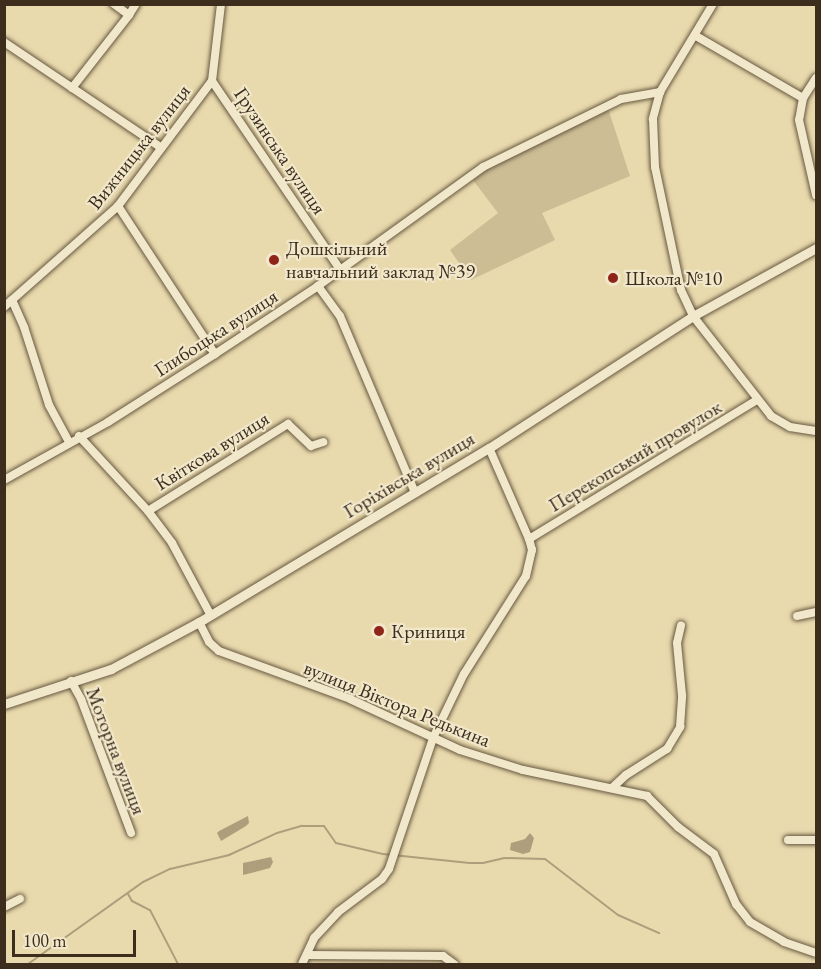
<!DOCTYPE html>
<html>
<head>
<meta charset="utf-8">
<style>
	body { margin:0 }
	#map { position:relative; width:821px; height:969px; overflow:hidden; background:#e9daad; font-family:"EB Garamond",serif }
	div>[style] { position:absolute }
	.green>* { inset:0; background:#ccbd95 }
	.water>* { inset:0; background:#ae9f7c }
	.stream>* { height:2px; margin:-1px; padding:0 1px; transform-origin:1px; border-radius:1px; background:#ae9f7c }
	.roads { filter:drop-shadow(0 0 2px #675841) drop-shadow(0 0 2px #675841) }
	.minor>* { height:8px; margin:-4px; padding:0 4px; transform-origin:4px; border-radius:4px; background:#f1e7ca }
	.tertiary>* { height:9px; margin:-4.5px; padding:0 4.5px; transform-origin:4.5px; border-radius:4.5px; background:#f1e7ca }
	.dots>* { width:16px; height:16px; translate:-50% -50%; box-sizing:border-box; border:3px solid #f1e7ca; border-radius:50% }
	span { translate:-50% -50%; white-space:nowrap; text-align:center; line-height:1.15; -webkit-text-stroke:4.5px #f1e7ca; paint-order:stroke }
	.street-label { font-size:20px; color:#3c2d1d }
	.poi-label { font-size:20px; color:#3c2d1d }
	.left { translate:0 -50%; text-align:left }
	.frame { position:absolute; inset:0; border:6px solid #3c2d1d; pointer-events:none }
	.scale { position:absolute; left:12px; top:930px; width:124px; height:27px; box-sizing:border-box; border:3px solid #3c2d1d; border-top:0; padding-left:8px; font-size:18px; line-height:21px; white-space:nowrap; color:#3c2d1d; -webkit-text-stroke:4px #f1e7ca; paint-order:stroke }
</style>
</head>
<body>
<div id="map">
	<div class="green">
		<div style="clip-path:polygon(608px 108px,630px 176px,542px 213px,555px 240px,471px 280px,450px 250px,498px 213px,473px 180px,485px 170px)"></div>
	</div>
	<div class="water">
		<div style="clip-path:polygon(248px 816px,249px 823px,246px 826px,221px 841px,217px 833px,219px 831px)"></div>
		<div style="clip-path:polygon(530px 833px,534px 838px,530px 852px,523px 854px,510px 850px,511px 843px,525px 839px)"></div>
		<div style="clip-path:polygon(271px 857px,273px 862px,270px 868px,243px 875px,243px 863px)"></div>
	</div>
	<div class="stream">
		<div style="left:128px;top:894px;width:8px;rotate:60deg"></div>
		<div style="left:132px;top:901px;width:20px;rotate:27deg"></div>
		<div style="left:150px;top:910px;width:61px;rotate:62.6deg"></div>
		<div style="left:28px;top:964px;width:141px;rotate:-35.5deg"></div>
		<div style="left:143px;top:882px;width:30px;rotate:-26deg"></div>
		<div style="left:170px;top:869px;width:61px;rotate:-13.3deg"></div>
		<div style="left:229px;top:855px;width:53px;rotate:-24.6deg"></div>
		<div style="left:277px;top:833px;width:26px;rotate:-16deg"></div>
		<div style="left:302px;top:826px;width:22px"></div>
		<div style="left:324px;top:826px;width:21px;rotate:55deg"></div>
		<div style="left:336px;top:843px;width:48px;rotate:13.2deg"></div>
		<div style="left:383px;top:854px;width:87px;rotate:5.9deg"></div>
		<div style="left:470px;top:863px;width:13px"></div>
		<div style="left:483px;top:863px;width:22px;rotate:-13deg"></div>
		<div style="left:504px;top:858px;width:41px;rotate:1.4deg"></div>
		<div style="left:545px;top:859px;width:92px;rotate:37.5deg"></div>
		<div style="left:618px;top:915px;width:45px;rotate:23.7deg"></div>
	</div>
	<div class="roads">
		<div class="minor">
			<div style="left:713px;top:4px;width:103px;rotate:121.1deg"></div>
			<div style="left:660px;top:92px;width:28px;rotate:105deg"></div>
			<div style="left:653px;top:119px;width:48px;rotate:87.6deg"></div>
			<div style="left:655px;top:167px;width:126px;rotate:78.1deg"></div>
			<div style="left:681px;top:290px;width:29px;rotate:65deg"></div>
			<div style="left:693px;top:316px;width:127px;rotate:52deg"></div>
			<div style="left:771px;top:416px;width:22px;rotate:30deg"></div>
			<div style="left:790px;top:427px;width:26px;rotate:9deg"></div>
			<div style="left:129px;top:15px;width:13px;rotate:-58deg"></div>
			<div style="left:696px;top:36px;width:124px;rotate:30.1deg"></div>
			<div style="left:4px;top:42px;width:188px;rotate:33.9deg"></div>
			<div style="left:816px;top:78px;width:24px;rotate:123deg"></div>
			<div style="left:803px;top:98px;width:22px;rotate:100deg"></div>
			<div style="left:799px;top:120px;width:77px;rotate:77.2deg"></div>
			<div style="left:212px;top:81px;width:227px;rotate:55.8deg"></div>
			<div style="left:72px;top:88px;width:93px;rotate:-52deg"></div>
			<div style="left:129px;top:15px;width:19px;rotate:-144deg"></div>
			<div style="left:118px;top:206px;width:177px;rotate:56.8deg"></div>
			<div style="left:318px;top:286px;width:37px;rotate:54deg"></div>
			<div style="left:340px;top:316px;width:192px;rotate:67deg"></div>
			<div style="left:12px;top:300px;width:30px;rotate:66deg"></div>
			<div style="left:24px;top:327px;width:82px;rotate:72.2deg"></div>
			<div style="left:49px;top:405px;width:42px;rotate:61.6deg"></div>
			<div style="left:4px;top:307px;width:152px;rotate:-41.5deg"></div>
			<div style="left:118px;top:206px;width:156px;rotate:-53.1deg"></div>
			<div style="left:212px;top:81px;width:78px;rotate:-83.3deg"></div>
			<div style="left:79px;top:436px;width:102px;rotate:47.4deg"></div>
			<div style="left:148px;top:511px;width:40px;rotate:53deg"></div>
			<div style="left:172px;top:543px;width:81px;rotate:61.8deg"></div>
			<div style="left:4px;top:480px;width:119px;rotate:-29.1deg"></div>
			<div style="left:108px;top:422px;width:127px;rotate:-32.4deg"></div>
			<div style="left:215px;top:354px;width:123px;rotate:-33.4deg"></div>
			<div style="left:318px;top:286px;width:203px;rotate:-35.8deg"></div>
			<div style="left:483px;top:167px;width:154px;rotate:-26.2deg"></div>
			<div style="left:621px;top:99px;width:40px;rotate:-10deg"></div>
			<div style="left:148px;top:511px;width:165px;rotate:-31.9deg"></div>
			<div style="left:288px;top:424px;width:32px;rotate:44deg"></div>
			<div style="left:311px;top:446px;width:13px;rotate:-18deg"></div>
			<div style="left:529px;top:539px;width:267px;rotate:-31.4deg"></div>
			<div style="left:797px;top:616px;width:19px;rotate:-12deg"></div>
			<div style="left:199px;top:622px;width:22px;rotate:63deg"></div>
			<div style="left:209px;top:642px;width:13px;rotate:42deg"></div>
			<div style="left:219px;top:651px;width:140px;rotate:20.1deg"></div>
			<div style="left:350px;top:699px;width:121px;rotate:24.9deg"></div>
			<div style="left:460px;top:750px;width:66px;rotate:17.6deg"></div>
			<div style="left:523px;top:770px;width:127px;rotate:11.8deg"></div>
			<div style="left:647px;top:796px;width:44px;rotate:45deg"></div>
			<div style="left:678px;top:827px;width:45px;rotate:36.9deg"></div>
			<div style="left:714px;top:854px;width:55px;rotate:66.3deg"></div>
			<div style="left:736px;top:904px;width:23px;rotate:52deg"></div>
			<div style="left:750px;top:922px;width:39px;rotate:30deg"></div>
			<div style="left:784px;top:942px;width:34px;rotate:19deg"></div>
			<div style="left:71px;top:681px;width:21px;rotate:61deg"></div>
			<div style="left:81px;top:699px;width:143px;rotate:69.5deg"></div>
			<div style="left:612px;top:788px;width:19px;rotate:-43deg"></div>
			<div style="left:626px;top:775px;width:49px;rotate:-32.4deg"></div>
			<div style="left:667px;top:749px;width:26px;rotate:-59deg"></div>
			<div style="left:680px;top:727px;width:32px;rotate:-86deg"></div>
			<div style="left:682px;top:695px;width:52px;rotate:-95.5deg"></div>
			<div style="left:677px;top:643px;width:18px;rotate:-77deg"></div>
			<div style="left:788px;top:840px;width:28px"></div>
			<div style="left:4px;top:907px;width:18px;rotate:-27deg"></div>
			<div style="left:307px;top:955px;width:136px;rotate:0.4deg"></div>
			<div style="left:443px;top:956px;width:14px;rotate:36deg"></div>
			<div style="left:302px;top:964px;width:29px;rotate:-65deg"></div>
			<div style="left:314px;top:938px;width:35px;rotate:-47deg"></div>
			<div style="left:338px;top:912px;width:55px;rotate:-36.9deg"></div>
			<div style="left:382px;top:879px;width:12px;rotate:-55deg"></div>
			<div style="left:389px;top:869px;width:138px;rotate:-71.4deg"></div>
			<div style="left:433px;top:738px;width:71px;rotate:-64.2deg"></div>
			<div style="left:464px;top:674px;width:116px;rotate:-57.7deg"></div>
			<div style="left:526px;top:576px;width:27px;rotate:-77deg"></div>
			<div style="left:532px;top:550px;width:11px;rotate:-105deg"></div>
			<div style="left:529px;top:539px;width:99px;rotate:-113.7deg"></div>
		</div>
		<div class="tertiary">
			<div style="left:4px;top:704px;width:113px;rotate:-18.1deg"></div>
			<div style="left:111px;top:669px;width:100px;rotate:-28.1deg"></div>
			<div style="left:199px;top:622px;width:338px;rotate:-31deg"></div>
			<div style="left:489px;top:448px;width:243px;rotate:-32.9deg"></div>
			<div style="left:693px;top:316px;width:141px;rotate:-28.9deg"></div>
		</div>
	</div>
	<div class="dots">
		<div style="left:274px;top:260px;background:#8f2418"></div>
		<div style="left:613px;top:278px;background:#8f2418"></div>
		<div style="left:379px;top:631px;background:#8f2418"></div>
	</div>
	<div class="street-label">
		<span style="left:139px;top:147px;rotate:-52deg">Вижницька вулиця</span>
		<span style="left:280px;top:151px;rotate:56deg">Грузинська вулиця</span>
		<span style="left:216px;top:333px;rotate:-33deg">Глибоцька вулиця</span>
		<span style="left:212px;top:451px;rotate:-32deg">Квіткова вулиця</span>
		<span style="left:635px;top:456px;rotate:-31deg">Перекопський провулок</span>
		<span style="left:409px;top:475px;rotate:-31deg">Горіхівська вулиця</span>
		<span style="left:397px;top:704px;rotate:22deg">вулиця Віктора Редькина</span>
		<span style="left:116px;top:751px;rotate:69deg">Моторна вулиця</span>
	</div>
	<div class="poi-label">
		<span class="left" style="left:286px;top:260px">Дошкільний<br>навчальний заклад №39</span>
		<span class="left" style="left:625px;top:278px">Школа №10</span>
		<span class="left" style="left:391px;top:631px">Криниця</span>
	</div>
	<div class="frame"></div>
	<div class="scale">100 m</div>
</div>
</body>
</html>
